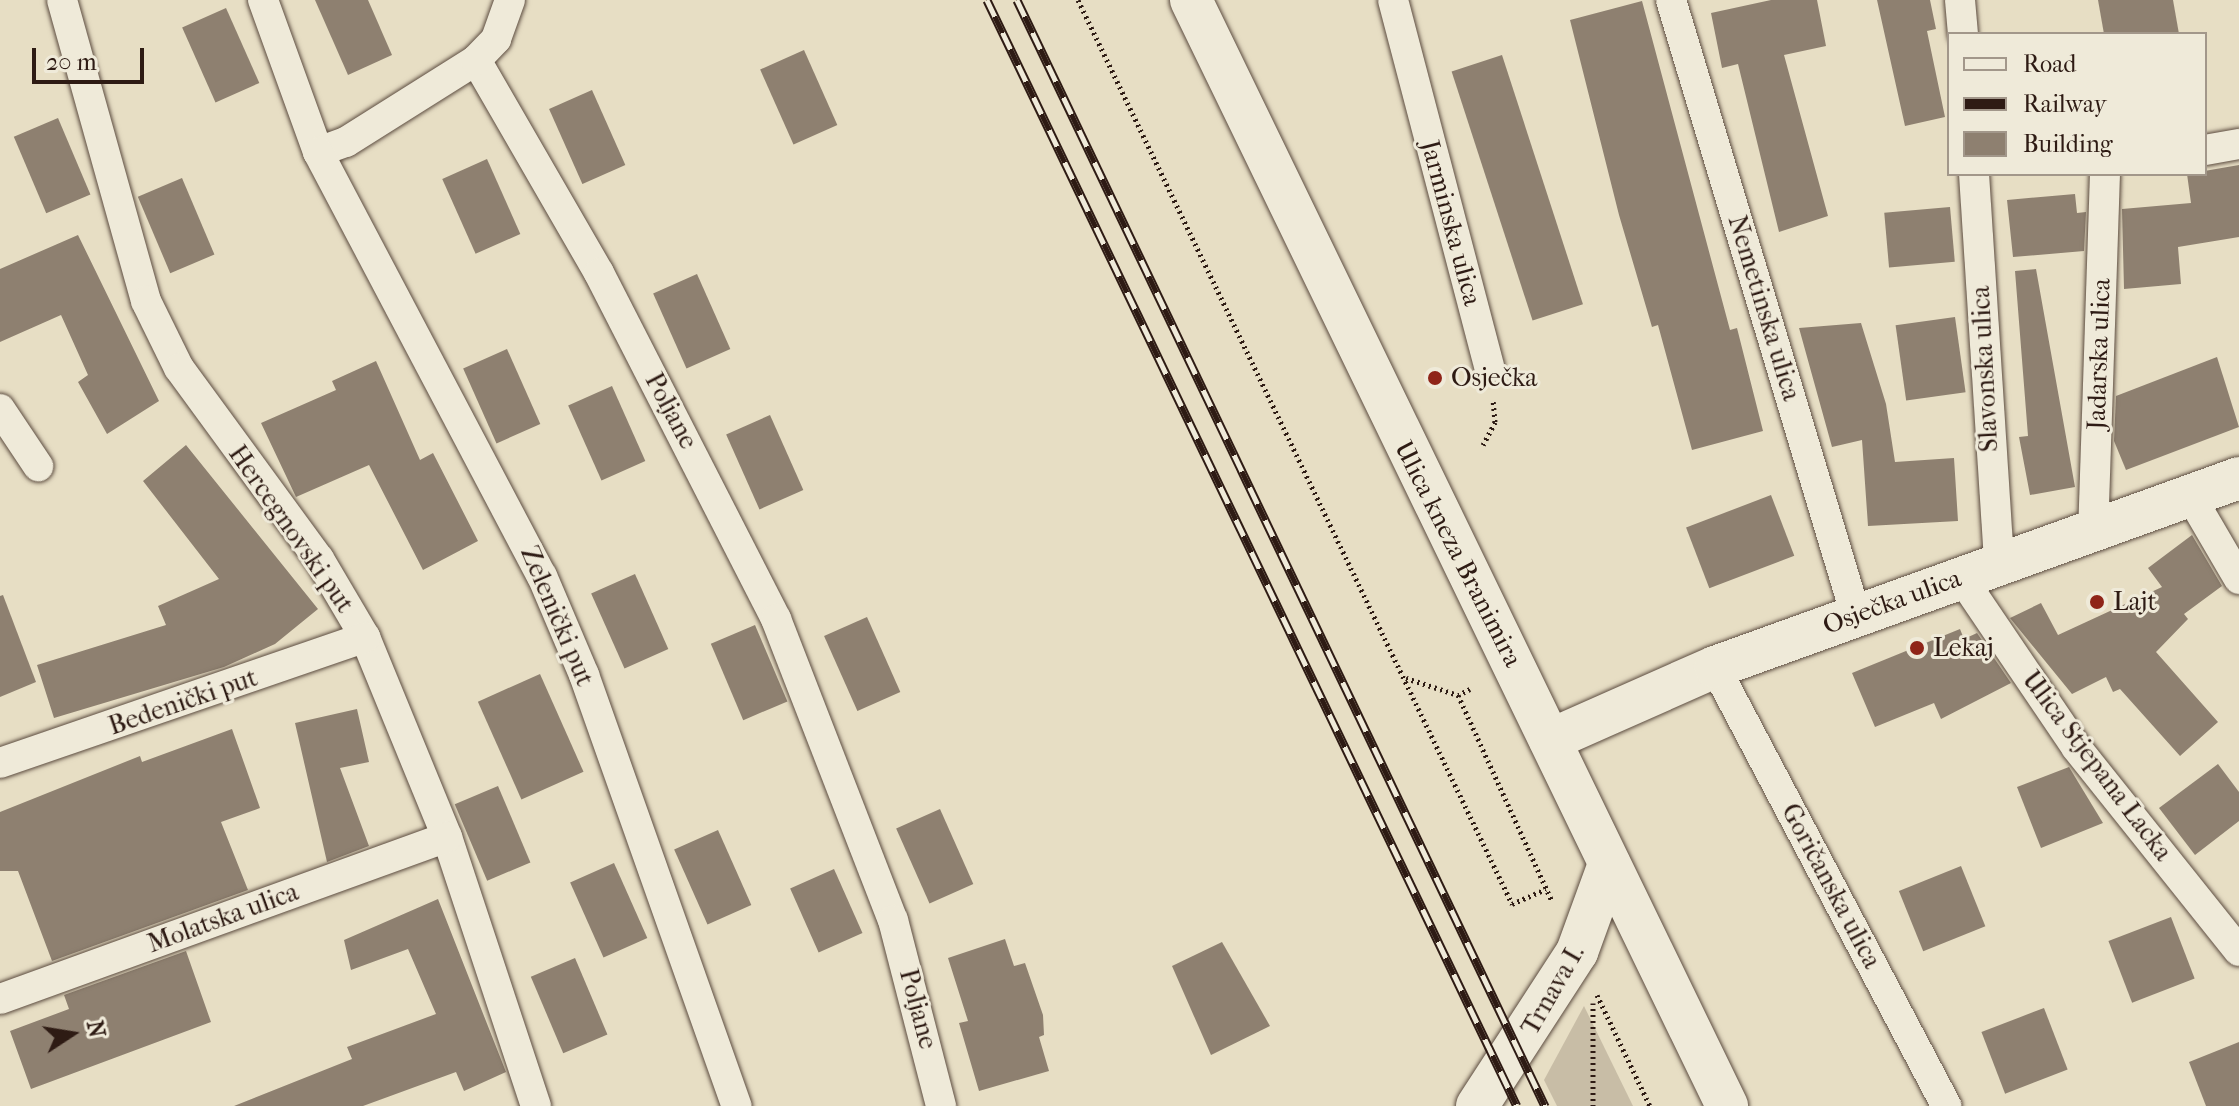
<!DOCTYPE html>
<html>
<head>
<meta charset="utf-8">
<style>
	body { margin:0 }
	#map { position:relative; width:2239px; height:1106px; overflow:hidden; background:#e7dec4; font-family:"IM FELL French Canon",serif }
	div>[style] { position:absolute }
	.green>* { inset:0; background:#c8bda6 }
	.building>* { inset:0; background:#8e8070; transform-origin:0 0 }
	.path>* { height:5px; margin-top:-2.5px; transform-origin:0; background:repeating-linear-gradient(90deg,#2e1b14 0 2px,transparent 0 6px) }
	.roads { filter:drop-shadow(0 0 2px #5c4c40) drop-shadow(0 0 2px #5c4c40) }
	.street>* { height:30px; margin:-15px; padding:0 15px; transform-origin:15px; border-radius:15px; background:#efead9 }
	.secondary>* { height:42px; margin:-21px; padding:0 21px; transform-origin:21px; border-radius:21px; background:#efead9 }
	.rail>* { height:9px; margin-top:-4.5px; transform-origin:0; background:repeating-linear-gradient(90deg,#efead9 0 18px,#2e1b14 0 36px); box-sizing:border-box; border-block:2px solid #2e1b14 }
	.dots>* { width:22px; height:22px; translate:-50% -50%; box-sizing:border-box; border:4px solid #efead9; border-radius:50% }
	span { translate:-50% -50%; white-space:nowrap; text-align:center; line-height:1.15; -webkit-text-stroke:6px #efead9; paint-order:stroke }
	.street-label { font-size:26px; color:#2e1b14 }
	.poi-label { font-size:26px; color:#2e1b14 }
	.left { translate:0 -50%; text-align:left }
	.legend { position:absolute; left:1947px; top:32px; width:260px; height:144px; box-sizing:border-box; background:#efead9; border:2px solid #a2978a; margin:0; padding:10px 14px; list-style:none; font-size:24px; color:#2e1b14 }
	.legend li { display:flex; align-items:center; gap:16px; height:40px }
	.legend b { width:40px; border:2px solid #a2978a }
	.north { position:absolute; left:32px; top:994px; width:80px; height:80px; -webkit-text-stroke:6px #efead9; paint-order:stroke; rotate:78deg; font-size:22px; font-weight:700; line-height:32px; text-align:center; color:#2e1b14 }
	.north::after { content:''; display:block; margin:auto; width:28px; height:36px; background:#2e1b14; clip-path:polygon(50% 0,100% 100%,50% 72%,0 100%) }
	.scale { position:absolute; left:32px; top:48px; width:112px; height:36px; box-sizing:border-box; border:4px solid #2e1b14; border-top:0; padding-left:10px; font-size:24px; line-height:28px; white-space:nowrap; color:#2e1b14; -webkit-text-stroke:6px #efead9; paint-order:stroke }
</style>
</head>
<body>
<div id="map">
	<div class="green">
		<div style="clip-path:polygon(1584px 1006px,1633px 1106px,1557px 1106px,1544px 1080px)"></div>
	</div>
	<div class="building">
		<div style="clip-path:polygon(315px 0,368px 0,392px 55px,348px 75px)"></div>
		<div style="clip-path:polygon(1771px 0,1817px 0,1826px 46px,1784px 55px,1828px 216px,1779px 232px,1738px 64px,1722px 68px,1711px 13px)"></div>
		<div style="clip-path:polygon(1877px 0,1930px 0,1936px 29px,1927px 31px,1945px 117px,1905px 126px)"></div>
		<div style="clip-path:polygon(2098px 0,2173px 0,2179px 34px,2104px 34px)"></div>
		<div style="clip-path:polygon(1642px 1px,1730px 330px,1737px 328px,1763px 431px,1692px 450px,1658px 325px,1652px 327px,1619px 215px,1570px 20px)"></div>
		<div style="left:226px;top:8px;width:82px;height:48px;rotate:66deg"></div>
		<div style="left:804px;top:50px;width:82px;height:48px;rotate:66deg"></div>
		<div style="left:1502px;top:55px;width:262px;height:53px;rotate:72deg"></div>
		<div style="left:592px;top:90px;width:82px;height:47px;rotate:66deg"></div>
		<div style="left:58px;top:118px;width:83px;height:48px;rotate:67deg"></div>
		<div style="left:487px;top:159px;width:82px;height:49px;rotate:66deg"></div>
		<div style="clip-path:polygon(2239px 165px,2239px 237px,2178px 247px,2181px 284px,2124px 289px,2122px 209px,2191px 203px,2187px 174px)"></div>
		<div style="left:182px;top:178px;width:83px;height:48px;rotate:67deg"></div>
		<div style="clip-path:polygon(2075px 194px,2077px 213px,2086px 212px,2084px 251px,2013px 257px,2007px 200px)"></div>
		<div style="left:1950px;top:207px;width:55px;height:66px;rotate:85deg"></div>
		<div style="clip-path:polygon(78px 235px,159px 401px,107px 434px,78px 382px,88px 375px,61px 315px,0 342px,0 269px)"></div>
		<div style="clip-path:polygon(2036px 269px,2075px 487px,2030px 495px,2019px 437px,2028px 436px,2015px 271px)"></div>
		<div style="left:697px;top:274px;width:82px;height:48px;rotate:66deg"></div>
		<div style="left:1955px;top:317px;width:76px;height:60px;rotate:82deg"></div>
		<div style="clip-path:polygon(1861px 323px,1886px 404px,1895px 462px,1954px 458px,1958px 521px,1868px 526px,1862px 440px,1832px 447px,1799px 328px)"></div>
		<div style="left:507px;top:349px;width:82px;height:48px;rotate:66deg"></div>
		<div style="clip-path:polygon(2217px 357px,2239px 427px,2126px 470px,2114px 441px,2116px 396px)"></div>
		<div style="clip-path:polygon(376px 361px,420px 460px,433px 453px,478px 541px,423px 570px,369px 465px,296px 497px,261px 423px,336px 390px,332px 381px)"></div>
		<div style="left:612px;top:386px;width:82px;height:48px;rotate:66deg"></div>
		<div style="left:770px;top:415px;width:82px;height:48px;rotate:66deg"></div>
		<div style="clip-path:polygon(186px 445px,318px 609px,275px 644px,224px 667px,54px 718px,37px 665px,166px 625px,158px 606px,219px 579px,143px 481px)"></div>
		<div style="left:1771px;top:495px;width:65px;height:91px;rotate:69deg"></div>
		<div style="clip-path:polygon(2192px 535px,2222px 586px,2184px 614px,2188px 619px,2156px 652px,2218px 722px,2180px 756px,2120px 689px,2113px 692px,2106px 677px,2072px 694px,2010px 618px,2041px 603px,2058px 635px,2162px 587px,2148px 568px)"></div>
		<div style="left:635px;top:574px;width:82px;height:48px;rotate:66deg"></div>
		<div style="clip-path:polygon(3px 595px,36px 682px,0 697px,0 596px)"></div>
		<div style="left:867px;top:617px;width:82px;height:47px;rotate:66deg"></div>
		<div style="left:755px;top:625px;width:83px;height:48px;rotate:67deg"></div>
		<div style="clip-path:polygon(1960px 629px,1964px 639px,1977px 633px,2011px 683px,1941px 719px,1934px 703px,1875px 727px,1852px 673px)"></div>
		<div style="left:540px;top:674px;width:107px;height:68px;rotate:66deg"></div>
		<div style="clip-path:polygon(357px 709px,369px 762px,340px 768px,369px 846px,327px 862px,295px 723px)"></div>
		<div style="clip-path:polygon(232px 729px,260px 808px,221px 822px,248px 890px,52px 961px,18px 871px,0 871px,0 812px,140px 756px,142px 762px)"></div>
		<div style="clip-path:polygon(2218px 764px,2239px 792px,2239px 821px,2195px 855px,2159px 808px)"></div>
		<div style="clip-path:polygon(2069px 767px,2103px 823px,2041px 848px,2017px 787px)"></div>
		<div style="left:498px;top:786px;width:83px;height:47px;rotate:67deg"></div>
		<div style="left:940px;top:809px;width:82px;height:48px;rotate:66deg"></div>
		<div style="left:718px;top:830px;width:82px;height:48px;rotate:66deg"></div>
		<div style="left:614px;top:863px;width:82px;height:48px;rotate:66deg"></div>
		<div style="left:1961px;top:866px;width:65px;height:67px;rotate:68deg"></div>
		<div style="left:834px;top:869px;width:70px;height:48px;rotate:66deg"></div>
		<div style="clip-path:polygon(438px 899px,506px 1072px,464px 1091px,456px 1072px,363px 1106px,234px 1106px,352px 1059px,347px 1047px,436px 1014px,408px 949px,351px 970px,344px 940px)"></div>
		<div style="left:2171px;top:917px;width:66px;height:67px;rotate:69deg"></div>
		<div style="clip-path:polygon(1005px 939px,1014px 966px,1025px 963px,1043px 1015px,1044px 1035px,1039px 1037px,1049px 1071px,979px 1091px,959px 1023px,968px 1021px,948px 958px)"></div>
		<div style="clip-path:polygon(1222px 942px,1270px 1026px,1211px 1055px,1172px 966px)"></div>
		<div style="clip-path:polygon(186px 951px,211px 1022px,31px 1089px,10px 1031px,69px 1009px,64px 995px)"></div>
		<div style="left:575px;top:958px;width:83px;height:48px;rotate:67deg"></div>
		<div style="left:2044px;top:1008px;width:66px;height:67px;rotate:69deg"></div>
		<div style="clip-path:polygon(2239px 1042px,2239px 1106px,2206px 1106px,2189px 1062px)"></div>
	</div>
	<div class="path">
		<div style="left:1078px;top:0;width:1003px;rotate:64.35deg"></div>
		<div style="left:1512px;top:904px;width:37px;rotate:-24deg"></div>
		<div style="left:1483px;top:445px;width:26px;rotate:-62deg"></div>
		<div style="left:1495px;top:422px;width:22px;rotate:-95deg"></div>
		<div style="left:1406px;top:678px;width:55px;rotate:18.1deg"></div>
		<div style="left:1470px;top:689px;width:13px;rotate:153deg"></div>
		<div style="left:1458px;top:695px;width:226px;rotate:65.5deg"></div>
		<div style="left:1597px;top:995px;width:123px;rotate:64.5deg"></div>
		<div style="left:1593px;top:1003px;width:103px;rotate:90deg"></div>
	</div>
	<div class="roads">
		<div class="street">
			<div style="left:62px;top:0;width:313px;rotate:74.4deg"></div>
			<div style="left:146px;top:301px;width:75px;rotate:63.8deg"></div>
			<div style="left:179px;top:368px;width:237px;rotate:53.8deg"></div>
			<div style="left:319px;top:559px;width:91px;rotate:59.5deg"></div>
			<div style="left:365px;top:637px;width:216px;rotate:67.7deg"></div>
			<div style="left:447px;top:837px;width:283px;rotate:71.7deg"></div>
			<div style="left:263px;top:0;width:162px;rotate:70.1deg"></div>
			<div style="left:318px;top:152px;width:30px;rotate:-20deg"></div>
			<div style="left:346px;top:142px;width:154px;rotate:-32.2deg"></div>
			<div style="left:476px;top:60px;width:246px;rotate:60deg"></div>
			<div style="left:599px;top:273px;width:389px;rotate:62.9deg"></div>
			<div style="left:776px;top:619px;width:323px;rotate:68.8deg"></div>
			<div style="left:893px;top:920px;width:192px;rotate:75.5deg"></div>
			<div style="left:1393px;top:0;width:379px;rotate:75.3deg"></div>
			<div style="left:1671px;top:0;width:643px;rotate:73.28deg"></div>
			<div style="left:1960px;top:0;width:34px;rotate:85deg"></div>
			<div style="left:476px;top:60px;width:29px;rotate:-46deg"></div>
			<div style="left:496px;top:39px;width:41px;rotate:-70.3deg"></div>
			<div style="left:2205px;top:150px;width:35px;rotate:-10deg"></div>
			<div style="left:318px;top:152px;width:480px;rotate:62.2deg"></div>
			<div style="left:542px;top:576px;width:108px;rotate:67deg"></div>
			<div style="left:584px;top:675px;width:457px;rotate:70.5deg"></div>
			<div style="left:1974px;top:174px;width:391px;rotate:86.3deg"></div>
			<div style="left:0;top:409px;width:69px;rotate:56.3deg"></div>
			<div style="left:2191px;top:497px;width:95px;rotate:59.7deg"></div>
			<div style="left:2093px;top:535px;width:361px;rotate:-88.1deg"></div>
			<div style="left:1961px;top:577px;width:205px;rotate:55.9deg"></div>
			<div style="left:2076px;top:747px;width:261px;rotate:51.4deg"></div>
			<div style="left:1715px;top:667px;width:496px;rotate:62.2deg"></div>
			<div style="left:0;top:763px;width:386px;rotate:-19deg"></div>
			<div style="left:0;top:999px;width:475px;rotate:-19.9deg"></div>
		</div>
		<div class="secondary">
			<div style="left:1191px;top:0;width:1229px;rotate:64.14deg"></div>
			<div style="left:1550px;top:740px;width:180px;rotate:-23.9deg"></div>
			<div style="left:1715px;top:667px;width:557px;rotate:-19.83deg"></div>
			<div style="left:1477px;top:1106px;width:184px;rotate:-57deg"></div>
			<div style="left:1577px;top:952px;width:94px;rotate:-70deg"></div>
		</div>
	</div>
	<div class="rail">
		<div style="left:987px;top:0;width:1226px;rotate:64.4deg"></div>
		<div style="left:1017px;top:0;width:1226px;rotate:64.48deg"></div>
	</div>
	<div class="dots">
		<div style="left:1435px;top:378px;background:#8f2418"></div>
		<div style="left:2097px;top:602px;background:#8f2418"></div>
		<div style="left:1917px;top:648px;background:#8f2418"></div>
	</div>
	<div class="street-label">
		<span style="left:1451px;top:223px;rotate:75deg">Jarminska ulica</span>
		<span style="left:1764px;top:308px;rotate:73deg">Nemetinska ulica</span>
		<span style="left:2099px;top:354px;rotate:-88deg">Jadarska ulica</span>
		<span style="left:1985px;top:369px;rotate:-93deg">Slavonska ulica</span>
		<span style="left:671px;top:411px;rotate:62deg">Poljane</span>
		<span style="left:291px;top:529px;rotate:55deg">Hercegnovski put</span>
		<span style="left:1458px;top:554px;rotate:63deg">Ulica kneza Branimira</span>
		<span style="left:1892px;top:602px;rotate:-20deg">Osječka ulica</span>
		<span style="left:557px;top:616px;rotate:67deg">Zelenički put</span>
		<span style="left:183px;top:702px;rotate:-19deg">Bedenički put</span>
		<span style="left:2097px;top:766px;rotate:53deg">Ulica Stjepana Lacka</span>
		<span style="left:1831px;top:886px;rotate:62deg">Goričanska ulica</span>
		<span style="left:223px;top:918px;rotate:-20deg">Molatska ulica</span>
		<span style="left:1553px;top:990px;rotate:-60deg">Trnava I.</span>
		<span style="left:918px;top:1009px;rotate:75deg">Poljane</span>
	</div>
	<div class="poi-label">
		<span class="left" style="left:1451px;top:378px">Osječka</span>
		<span class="left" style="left:2113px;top:602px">Lajt</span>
		<span class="left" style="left:1933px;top:648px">Lekaj</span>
	</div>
	<ul class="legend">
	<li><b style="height:10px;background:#efead9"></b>Road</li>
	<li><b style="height:10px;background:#2e1b14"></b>Railway</li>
	<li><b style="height:22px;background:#8e8070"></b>Building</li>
	</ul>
	<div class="north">N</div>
	<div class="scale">20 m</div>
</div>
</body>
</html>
